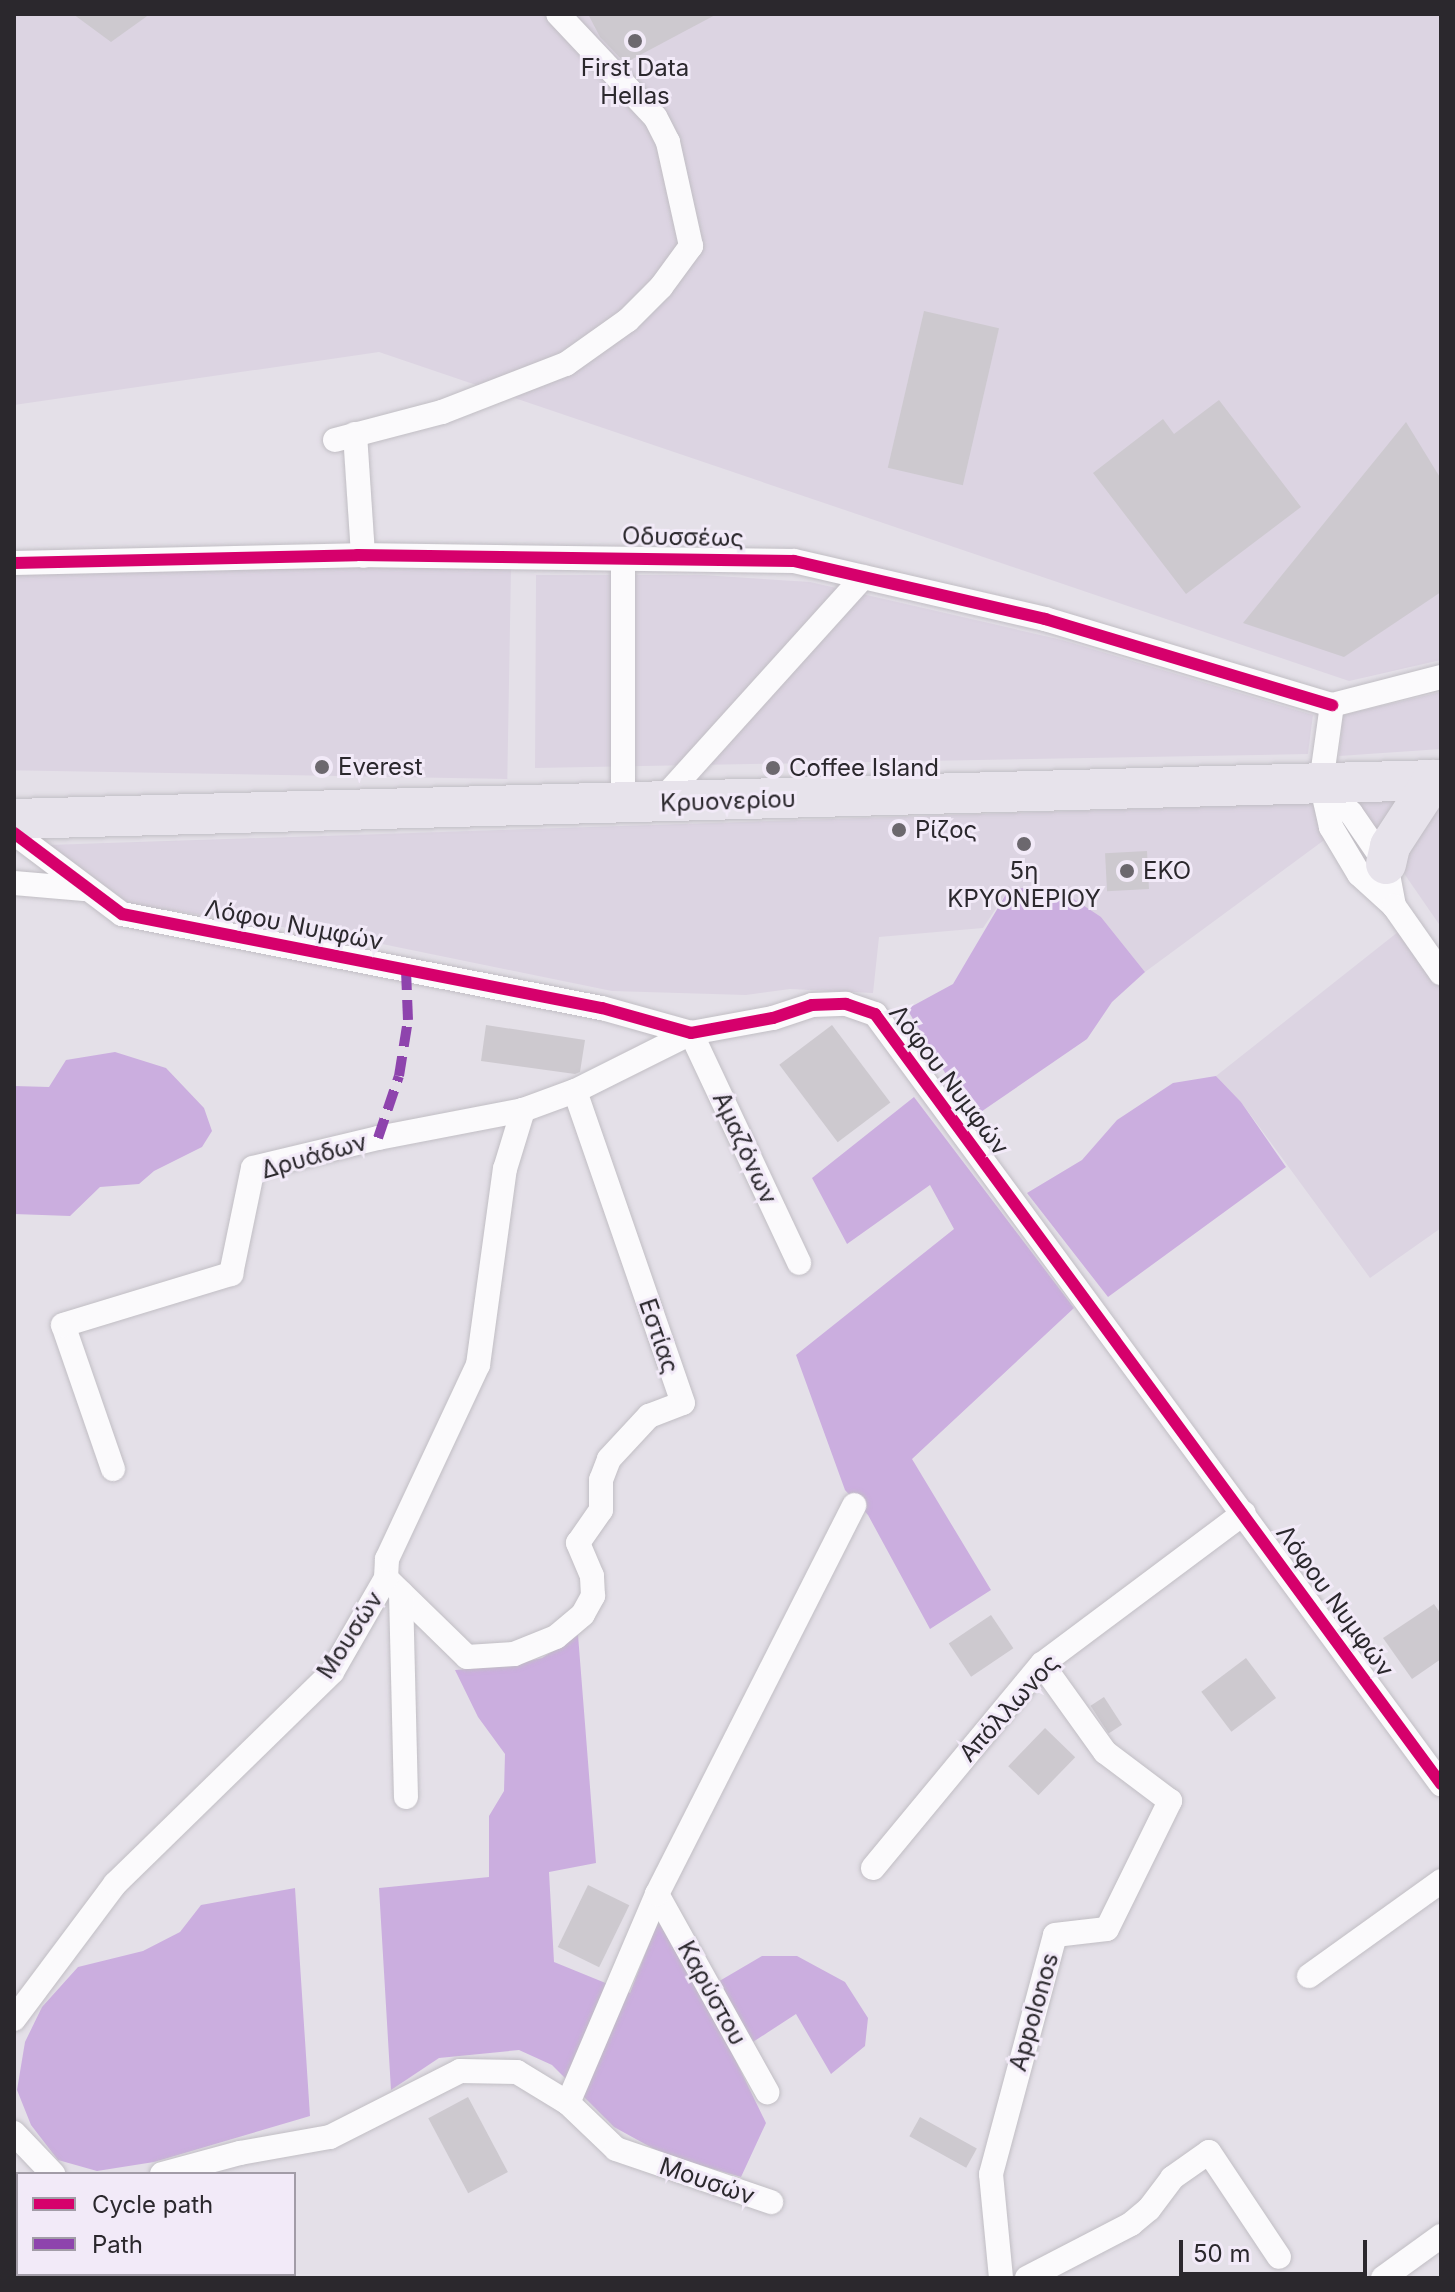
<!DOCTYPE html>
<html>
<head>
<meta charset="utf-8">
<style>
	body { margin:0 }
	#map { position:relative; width:1455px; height:2292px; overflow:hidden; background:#e4e0e8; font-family:Inter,sans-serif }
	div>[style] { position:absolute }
	.built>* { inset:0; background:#dcd4e2; transform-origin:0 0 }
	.forest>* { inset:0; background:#cbaedf }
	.building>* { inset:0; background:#cdc9cf; transform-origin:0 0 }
	.roads { filter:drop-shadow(0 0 2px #c1bec4) drop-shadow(0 0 2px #c1bec4) }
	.street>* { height:24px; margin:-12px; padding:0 12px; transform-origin:12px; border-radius:12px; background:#fbfafc }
	.primary>* { height:40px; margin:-20px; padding:0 20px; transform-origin:20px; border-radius:20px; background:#e7e3eb }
	.quiet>* { height:10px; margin-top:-5px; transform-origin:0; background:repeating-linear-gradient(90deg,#8e44ad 0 20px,transparent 0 30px) }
	.cycleway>* { height:12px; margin:-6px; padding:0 6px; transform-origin:6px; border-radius:6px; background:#d6006c }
	.dots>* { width:22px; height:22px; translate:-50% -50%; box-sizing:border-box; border:4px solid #f2eaf8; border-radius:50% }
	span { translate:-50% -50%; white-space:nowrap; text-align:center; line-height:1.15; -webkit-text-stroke:6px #f2eaf8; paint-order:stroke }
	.poi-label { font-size:24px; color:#2b282d }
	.left { translate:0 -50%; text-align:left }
	.street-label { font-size:24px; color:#2b282d }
	.frame { position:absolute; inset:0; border:16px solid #2b282d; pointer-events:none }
	.legend { position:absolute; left:16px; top:2172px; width:280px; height:104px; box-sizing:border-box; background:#f2eaf8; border:2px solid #a29ca7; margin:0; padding:10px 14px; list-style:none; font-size:24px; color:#2b282d }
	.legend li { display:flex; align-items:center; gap:16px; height:40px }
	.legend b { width:40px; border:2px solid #a29ca7 }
	.scale { position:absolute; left:1179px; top:2240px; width:188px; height:36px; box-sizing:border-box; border:4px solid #2b282d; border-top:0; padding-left:10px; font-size:24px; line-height:28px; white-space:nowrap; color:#2b282d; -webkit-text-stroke:6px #f2eaf8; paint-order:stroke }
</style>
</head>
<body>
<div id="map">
	<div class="built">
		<div style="clip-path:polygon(14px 14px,1441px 14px,1441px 660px,1349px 681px,379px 352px,14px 405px)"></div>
		<div style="left:511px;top:569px;width:210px;height:497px;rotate:91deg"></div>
		<div style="clip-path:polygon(536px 575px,701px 575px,810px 582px,1062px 640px,1313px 715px,1308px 754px,535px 768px)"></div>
		<div style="clip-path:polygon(1441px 692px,1441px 749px,1339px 756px,1343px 715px)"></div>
		<div style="clip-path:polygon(1441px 797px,1441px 927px,1352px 798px)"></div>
		<div style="clip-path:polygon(1311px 803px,1331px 835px,1145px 972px,1101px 917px,1009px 889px,983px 928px,879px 937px,873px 993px,790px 989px,746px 995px,612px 991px,348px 937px,129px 904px,49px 845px)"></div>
		<div style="clip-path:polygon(1403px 928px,1441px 984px,1441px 1228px,1370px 1278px,1241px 1102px,1216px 1076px)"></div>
	</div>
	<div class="forest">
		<div style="clip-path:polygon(1054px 886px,1101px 917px,1145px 972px,1112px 1002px,1087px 1039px,972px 1118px,907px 1009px,953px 984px,1009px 889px)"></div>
		<div style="clip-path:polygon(115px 1052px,166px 1068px,204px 1108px,212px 1131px,202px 1147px,154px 1171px,139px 1184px,100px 1187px,70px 1216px,14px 1214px,14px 1086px,49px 1087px,66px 1060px)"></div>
		<div style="clip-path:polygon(1216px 1076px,1241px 1102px,1286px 1167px,1108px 1297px,1027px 1193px,1082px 1160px,1117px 1120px,1173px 1083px)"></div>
		<div style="clip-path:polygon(914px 1097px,1074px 1308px,912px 1459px,991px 1590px,930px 1629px,868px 1515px,845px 1490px,796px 1355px,954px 1229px,930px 1185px,847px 1244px,812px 1178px)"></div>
		<div style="clip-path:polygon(578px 1635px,596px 1863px,549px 1872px,554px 1962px,630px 1993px,658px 1921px,699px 1993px,762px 1956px,797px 1956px,845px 1982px,868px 2018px,865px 2046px,831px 2074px,796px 2014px,733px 2055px,766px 2123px,741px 2177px,665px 2155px,614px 2127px,552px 2065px,519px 2050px,439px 2058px,391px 2090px,379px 1888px,489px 1877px,489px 1816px,504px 1791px,505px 1754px,478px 1717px,455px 1670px,507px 1666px,542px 1658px)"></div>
		<div style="clip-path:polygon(295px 1888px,310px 2116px,154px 2162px,97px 2171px,58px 2160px,31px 2125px,17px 2090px,25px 2042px,42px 2007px,78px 1967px,143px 1951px,180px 1932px,201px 1905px)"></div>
	</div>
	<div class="building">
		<div style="clip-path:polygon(73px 14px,150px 14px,111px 42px)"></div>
		<div style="clip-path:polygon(588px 14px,717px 14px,625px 63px,600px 37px)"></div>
		<div style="left:924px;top:311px;width:77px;height:161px;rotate:13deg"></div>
		<div style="clip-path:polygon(1219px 400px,1301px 507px,1186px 594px,1093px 473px,1163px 419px,1174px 434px)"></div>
		<div style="clip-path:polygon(1406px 422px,1441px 479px,1441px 592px,1344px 657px,1243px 623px)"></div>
		<div style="left:1147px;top:851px;width:38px;height:42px;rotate:87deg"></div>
		<div style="clip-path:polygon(486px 1025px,585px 1040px,580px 1072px,575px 1074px,481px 1061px)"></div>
		<div style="left:832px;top:1025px;width:97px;height:66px;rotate:53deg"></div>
		<div style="clip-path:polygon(1434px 1604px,1441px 1614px,1441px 1659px,1412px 1679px,1383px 1638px)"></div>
		<div style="left:991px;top:1615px;width:40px;height:51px;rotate:56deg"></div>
		<div style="left:1246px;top:1658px;width:50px;height:56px;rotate:53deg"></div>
		<div style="left:1104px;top:1697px;width:33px;height:16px;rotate:57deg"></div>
		<div style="left:1045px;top:1728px;width:42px;height:53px;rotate:44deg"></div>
		<div style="left:588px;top:1885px;width:46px;height:69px;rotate:26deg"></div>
		<div style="left:468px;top:2097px;width:85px;height:45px;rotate:62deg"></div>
		<div style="left:920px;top:2117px;width:65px;height:22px;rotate:29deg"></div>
	</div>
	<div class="roads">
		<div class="street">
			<div style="left:355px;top:434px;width:122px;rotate:86.2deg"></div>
			<div style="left:335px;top:440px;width:111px;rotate:-14.7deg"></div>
			<div style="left:442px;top:412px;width:133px;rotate:-21.2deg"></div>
			<div style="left:566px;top:364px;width:76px;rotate:-35.4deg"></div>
			<div style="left:628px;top:320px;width:47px;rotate:-45deg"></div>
			<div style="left:661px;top:287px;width:51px;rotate:-53.8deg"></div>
			<div style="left:691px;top:246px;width:107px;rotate:-102.5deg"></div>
			<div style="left:668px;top:142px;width:28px;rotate:-117deg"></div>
			<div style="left:655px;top:117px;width:141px;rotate:-133.3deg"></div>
			<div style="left:623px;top:559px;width:245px;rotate:90deg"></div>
			<div style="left:14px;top:563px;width:343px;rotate:-1.3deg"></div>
			<div style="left:357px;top:555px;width:437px;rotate:0.8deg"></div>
			<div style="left:794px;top:561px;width:258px;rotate:13deg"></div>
			<div style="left:1045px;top:619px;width:300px;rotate:16.7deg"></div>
			<div style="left:1332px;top:705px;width:113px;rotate:-14.4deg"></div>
			<div style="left:1321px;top:783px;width:42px;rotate:45deg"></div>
			<div style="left:1351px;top:813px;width:62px;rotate:55.5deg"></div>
			<div style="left:1386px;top:864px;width:43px;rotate:79.2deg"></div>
			<div style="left:1394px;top:906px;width:47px;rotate:-137.6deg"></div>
			<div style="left:1359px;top:874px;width:55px;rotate:-120.8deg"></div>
			<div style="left:1331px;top:827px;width:45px;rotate:-102.8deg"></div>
			<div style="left:1321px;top:783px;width:79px;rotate:-82deg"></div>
			<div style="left:660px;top:802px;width:303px;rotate:-47.9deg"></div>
			<div style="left:14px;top:833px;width:135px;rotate:36.9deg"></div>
			<div style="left:122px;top:914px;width:489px;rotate:11.1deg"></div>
			<div style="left:602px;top:1008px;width:92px;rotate:15.7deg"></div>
			<div style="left:691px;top:1033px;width:83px;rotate:-10.4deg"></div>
			<div style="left:773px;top:1018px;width:41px;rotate:-18.4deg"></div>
			<div style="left:812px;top:1005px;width:34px;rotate:-2deg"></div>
			<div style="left:846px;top:1004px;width:31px;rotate:19deg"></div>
			<div style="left:875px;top:1014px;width:956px;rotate:53.68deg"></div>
			<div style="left:14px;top:883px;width:70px;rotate:4.9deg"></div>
			<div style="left:1394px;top:906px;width:82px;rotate:55deg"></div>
			<div style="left:113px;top:1469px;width:152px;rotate:-109.1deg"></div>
			<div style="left:63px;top:1325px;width:176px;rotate:-16.9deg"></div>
			<div style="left:231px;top:1274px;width:108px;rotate:-78.3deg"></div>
			<div style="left:253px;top:1168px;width:129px;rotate:-13.5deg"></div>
			<div style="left:378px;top:1138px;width:148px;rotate:-10.9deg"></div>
			<div style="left:523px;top:1110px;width:55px;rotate:-20.1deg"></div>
			<div style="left:575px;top:1091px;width:130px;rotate:-26.6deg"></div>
			<div style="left:691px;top:1033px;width:254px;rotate:64.8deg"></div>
			<div style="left:386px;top:1578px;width:113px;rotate:44.3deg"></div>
			<div style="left:467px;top:1657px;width:47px;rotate:-3.7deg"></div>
			<div style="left:514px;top:1654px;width:45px;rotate:-22deg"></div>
			<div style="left:556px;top:1637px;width:35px;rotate:-40deg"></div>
			<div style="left:583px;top:1614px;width:21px;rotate:-61deg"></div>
			<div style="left:593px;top:1596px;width:20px;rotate:-93deg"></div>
			<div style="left:592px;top:1576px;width:36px;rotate:-113deg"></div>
			<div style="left:578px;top:1543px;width:40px;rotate:-55.1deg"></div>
			<div style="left:601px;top:1510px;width:30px;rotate:-90deg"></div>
			<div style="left:601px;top:1480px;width:22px;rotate:-69deg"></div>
			<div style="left:609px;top:1459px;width:59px;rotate:-47.1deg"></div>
			<div style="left:649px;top:1416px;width:36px;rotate:-21deg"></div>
			<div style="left:683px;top:1403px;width:330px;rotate:-109.1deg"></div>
			<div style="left:401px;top:1593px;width:204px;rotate:88.6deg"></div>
			<div style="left:873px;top:1868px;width:265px;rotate:-50.4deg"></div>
			<div style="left:1042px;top:1664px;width:252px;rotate:-36.8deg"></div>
			<div style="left:657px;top:1894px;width:227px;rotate:60.9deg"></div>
			<div style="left:1309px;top:1976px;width:163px;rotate:-35.7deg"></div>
			<div style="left:14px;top:2019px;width:169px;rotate:-53.2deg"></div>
			<div style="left:115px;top:1884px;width:303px;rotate:-44.3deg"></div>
			<div style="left:332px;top:1672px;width:108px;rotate:-60.1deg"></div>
			<div style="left:386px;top:1578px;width:19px;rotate:-87deg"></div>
			<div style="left:387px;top:1559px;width:214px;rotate:-64.9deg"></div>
			<div style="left:478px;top:1365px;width:198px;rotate:-82.2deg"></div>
			<div style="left:505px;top:1169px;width:62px;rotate:-73deg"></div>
			<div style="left:568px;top:2103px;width:227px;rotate:-66.9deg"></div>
			<div style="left:657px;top:1894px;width:436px;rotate:-63.1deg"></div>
			<div style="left:14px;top:2133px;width:57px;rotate:46.4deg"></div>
			<div style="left:162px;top:2174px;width:81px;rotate:-15.1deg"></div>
			<div style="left:240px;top:2153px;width:91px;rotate:-10.1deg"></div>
			<div style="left:330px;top:2137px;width:146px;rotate:-26.9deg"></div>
			<div style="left:460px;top:2071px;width:57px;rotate:1deg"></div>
			<div style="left:517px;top:2072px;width:60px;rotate:31.3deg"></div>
			<div style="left:568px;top:2103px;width:66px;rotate:43.8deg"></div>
			<div style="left:616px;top:2149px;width:164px;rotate:18.9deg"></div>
			<div style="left:1001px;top:2278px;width:104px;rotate:-95.5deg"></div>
			<div style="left:991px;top:2174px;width:247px;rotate:-75deg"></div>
			<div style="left:1055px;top:1935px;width:52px;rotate:-6.6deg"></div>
			<div style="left:1107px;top:1929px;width:143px;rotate:-63.8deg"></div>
			<div style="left:1170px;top:1801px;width:81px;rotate:-143deg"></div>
			<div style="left:1105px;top:1752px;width:108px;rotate:-125.6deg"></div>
			<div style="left:1027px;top:2278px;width:117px;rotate:-27.4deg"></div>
			<div style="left:1131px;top:2224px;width:23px;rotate:-40deg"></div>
			<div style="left:1149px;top:2209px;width:39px;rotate:-53deg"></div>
			<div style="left:1172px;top:2178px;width:45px;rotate:-35.1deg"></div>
			<div style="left:1209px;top:2152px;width:126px;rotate:56.3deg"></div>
			<div style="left:1383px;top:2278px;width:72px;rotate:-35.9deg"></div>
		</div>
		<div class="primary">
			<div style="left:14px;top:819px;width:1428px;rotate:-1.57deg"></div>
			<div style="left:1386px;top:864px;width:18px;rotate:-77deg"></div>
			<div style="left:1390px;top:846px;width:79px;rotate:-56.9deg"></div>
		</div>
	</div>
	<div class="quiet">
		<div style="left:378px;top:1138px;width:65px;rotate:-71.3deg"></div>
		<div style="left:399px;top:1076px;width:57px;rotate:-80.9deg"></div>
		<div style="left:408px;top:1020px;width:50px;rotate:-92.3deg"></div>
		<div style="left:14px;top:2193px;width:4px;rotate:-27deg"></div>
	</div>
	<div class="cycleway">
		<div style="left:14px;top:563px;width:343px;rotate:-1.3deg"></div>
		<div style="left:357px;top:555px;width:437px;rotate:0.8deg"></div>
		<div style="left:794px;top:561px;width:258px;rotate:13deg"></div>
		<div style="left:1045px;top:619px;width:300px;rotate:16.7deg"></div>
		<div style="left:14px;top:833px;width:135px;rotate:36.9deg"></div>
		<div style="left:122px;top:914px;width:489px;rotate:11.1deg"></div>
		<div style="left:602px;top:1008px;width:92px;rotate:15.7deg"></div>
		<div style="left:691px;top:1033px;width:83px;rotate:-10.4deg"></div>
		<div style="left:773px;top:1018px;width:41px;rotate:-18.4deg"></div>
		<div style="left:812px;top:1005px;width:34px;rotate:-2deg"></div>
		<div style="left:846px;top:1004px;width:31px;rotate:19deg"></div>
		<div style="left:875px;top:1014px;width:956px;rotate:53.68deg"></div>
	</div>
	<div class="dots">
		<div style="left:635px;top:41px;background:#6c686e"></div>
		<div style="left:322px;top:767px;background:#6c686e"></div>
		<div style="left:773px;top:768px;background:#6c686e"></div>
		<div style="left:899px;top:830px;background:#6c686e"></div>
		<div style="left:1024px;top:844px;background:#6c686e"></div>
		<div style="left:1127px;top:871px;background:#6c686e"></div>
	</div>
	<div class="poi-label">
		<span style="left:635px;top:82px">First Data<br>Hellas</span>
		<span class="left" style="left:338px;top:767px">Everest</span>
		<span class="left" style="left:789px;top:768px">Coffee Island</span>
		<span class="left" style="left:915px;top:830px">Ρίζος</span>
		<span style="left:1024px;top:885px">5η<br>ΚΡΥΟΝΕΡΙΟΥ</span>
		<span class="left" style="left:1143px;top:871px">EKO</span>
	</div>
	<div class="street-label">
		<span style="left:683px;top:537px;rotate:1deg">Οδυσσέως</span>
		<span style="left:728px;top:801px;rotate:-2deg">Κρυονερίου</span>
		<span style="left:294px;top:925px;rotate:11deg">Λόφου Νυμφών</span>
		<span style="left:949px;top:1080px;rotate:53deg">Λόφου Νυμφών</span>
		<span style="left:745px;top:1148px;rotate:65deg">Αμαζόνων</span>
		<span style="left:314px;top:1156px;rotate:-16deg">Δρυάδων</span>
		<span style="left:659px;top:1336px;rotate:71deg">Εστίας</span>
		<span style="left:1335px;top:1601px;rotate:54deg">Λόφου Νυμφών</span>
		<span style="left:350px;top:1635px;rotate:-57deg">Μουσών</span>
		<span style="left:1009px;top:1708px;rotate:-48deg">Απόλλωνος</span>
		<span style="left:712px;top:1993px;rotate:61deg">Καρύστου</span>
		<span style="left:1034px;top:2012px;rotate:-74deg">Appolonos</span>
		<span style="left:707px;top:2181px;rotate:19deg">Μουσών</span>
	</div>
	<div class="frame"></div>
	<ul class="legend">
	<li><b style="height:10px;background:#d6006c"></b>Cycle path</li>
	<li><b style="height:10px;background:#8e44ad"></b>Path</li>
	</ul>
	<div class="scale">50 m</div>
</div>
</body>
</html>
